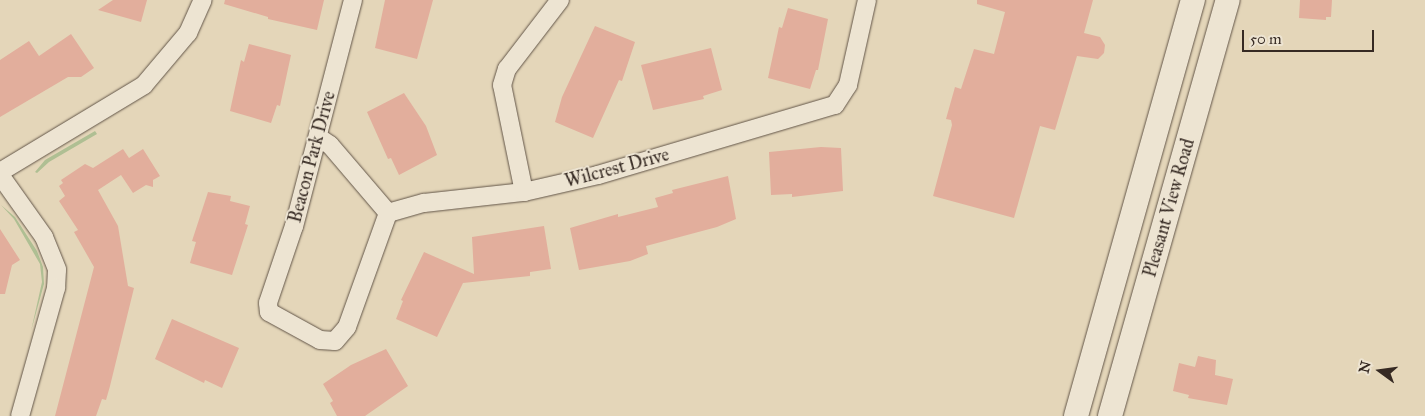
<!DOCTYPE html>
<html>
<head>
<meta charset="utf-8">
<style>
	body { margin:0 }
	#map { position:relative; width:1425px; height:416px; overflow:hidden; background:#e4d6b9; font-family:"IM FELL Great Primer",serif }
	div>[style] { position:absolute }
	.green>* { inset:0; background:#afbf93 }
	.building>* { inset:0; background:#e2ae9c }
	.roads { filter:drop-shadow(0 0 1px #625548) drop-shadow(0 0 1px #625548) }
	.minor>* { height:18px; margin:-9px; padding:0 9px; transform-origin:9px; border-radius:9px; background:#ede4d2 }
	.secondary>* { height:24px; margin:-12px; padding:0 12px; transform-origin:12px; border-radius:12px; background:#ede4d2 }
	span { translate:-50% -50%; white-space:nowrap; text-align:center; line-height:1.15; -webkit-text-stroke:4px #ede4d2; paint-order:stroke }
	.street-label { font-size:18px; color:#362a23 }
	.north { position:absolute; left:1355px; top:346px; width:50px; height:50px; -webkit-text-stroke:4px #ede4d2; paint-order:stroke; rotate:284deg; font-size:14px; font-weight:700; line-height:20px; text-align:center; color:#362a23 }
	.north::after { content:''; display:block; margin:auto; width:18px; height:22px; background:#362a23; clip-path:polygon(50% 0,100% 100%,50% 72%,0 100%) }
	.scale { position:absolute; left:1242px; top:30px; width:132px; height:22px; box-sizing:border-box; border:2px solid #362a23; border-top:0; padding-left:6px; font-size:15px; line-height:18px; white-space:nowrap; color:#362a23; -webkit-text-stroke:4px #ede4d2; paint-order:stroke }
</style>
</head>
<body>
<div id="map">
	<div class="green">
		<div style="clip-path:polygon(95px 131px,97px 134px,49px 162px,37px 173px,35px 172px,45px 160px)"></div>
		<div style="clip-path:polygon(1px 205px,15px 217px,37px 251px,43px 267px,44px 284px,31px 331px,42px 282px,40px 264px,14px 219px)"></div>
	</div>
	<div class="building">
		<div style="clip-path:polygon(113px 0,147px 0,141px 22px,98px 10px)"></div>
		<div style="clip-path:polygon(225px 0,324px 0,317px 30px,268px 19px,268px 17px,224px 4px)"></div>
		<div style="clip-path:polygon(385px 0,433px 0,417px 59px,375px 48px)"></div>
		<div style="clip-path:polygon(977px 0,1093px 0,1084px 33px,1100px 37px,1105px 45px,1104px 53px,1098px 59px,1077px 56px,1055px 130px,1040px 126px,1014px 218px,933px 196px,952px 125px,951px 120px,946px 119px,955px 87px,961px 89px,974px 49px,994px 54px,1005px 12px,977px 4px)"></div>
		<div style="clip-path:polygon(1300px 0,1332px 0,1331px 17px,1326px 17px,1326px 20px,1299px 18px)"></div>
		<div style="clip-path:polygon(788px 8px,828px 19px,818px 70px,816px 70px,810px 89px,768px 78px,779px 27px,782px 28px)"></div>
		<div style="clip-path:polygon(595px 26px,635px 42px,622px 81px,619px 80px,593px 138px,555px 122px,562px 97px)"></div>
		<div style="clip-path:polygon(71px 34px,94px 68px,81px 77px,68px 77px,0 117px,0 60px,29px 41px,39px 56px)"></div>
		<div style="clip-path:polygon(249px 44px,291px 55px,280px 106px,277px 105px,271px 123px,230px 111px,241px 60px,244px 62px)"></div>
		<div style="clip-path:polygon(711px 48px,722px 90px,703px 96px,704px 99px,653px 110px,641px 65px)"></div>
		<div style="clip-path:polygon(404px 93px,426px 126px,437px 155px,399px 175px,391px 158px,388px 159px,367px 112px)"></div>
		<div style="clip-path:polygon(821px 147px,841px 148px,843px 191px,792px 197px,792px 194px,771px 195px,769px 152px)"></div>
		<div style="clip-path:polygon(123px 149px,129px 158px,143px 149px,160px 176px,153px 180px,153px 187px,146px 185px,133px 193px,121px 175px,98px 190px,118px 226px,128px 286px,134px 288px,110px 386px,106px 400px,102px 399px,96px 416px,55px 416px,94px 267px,74px 232px,78px 230px,59px 201px,65px 196px,59px 186px,63px 183px,61px 180px,85px 164px,93px 168px)"></div>
		<div style="clip-path:polygon(728px 176px,736px 219px,717px 227px,646px 246px,648px 254px,630px 261px,579px 270px,570px 228px,618px 214px,618px 217px,658px 207px,655px 198px,673px 193px,672px 190px)"></div>
		<div style="clip-path:polygon(208px 192px,231px 196px,230px 201px,250px 206px,245px 224px,248px 225px,232px 275px,190px 263px,196px 242px,192px 241px)"></div>
		<div style="clip-path:polygon(544px 226px,551px 269px,530px 272px,530px 276px,463px 283px,437px 337px,396px 319px,403px 301px,401px 300px,424px 252px,474px 274px,472px 237px)"></div>
		<div style="clip-path:polygon(0 229px,20px 260px,12px 265px,5px 294px,0 294px)"></div>
		<div style="clip-path:polygon(172px 319px,239px 348px,222px 388px,205px 380px,204px 383px,155px 359px)"></div>
		<div style="clip-path:polygon(386px 349px,408px 386px,365px 416px,337px 416px,330px 403px,333px 401px,323px 384px,351px 365px)"></div>
		<div style="clip-path:polygon(1198px 356px,1216px 360px,1215px 375px,1233px 379px,1227px 405px,1188px 398px,1189px 395px,1173px 391px,1179px 363px,1195px 367px)"></div>
	</div>
	<div class="roads">
		<div class="minor">
			<div style="left:353px;top:0;width:234px;rotate:104.6deg"></div>
			<div style="left:294px;top:226px;width:81px;rotate:108.7deg"></div>
			<div style="left:268px;top:303px;width:9px;rotate:84deg"></div>
			<div style="left:269px;top:312px;width:58px;rotate:28.8deg"></div>
			<div style="left:320px;top:340px;width:15px;rotate:4deg"></div>
			<div style="left:335px;top:341px;width:18px;rotate:-49deg"></div>
			<div style="left:347px;top:327px;width:121px;rotate:-70.2deg"></div>
			<div style="left:318px;top:137px;width:14px;rotate:34deg"></div>
			<div style="left:330px;top:145px;width:89px;rotate:49.5deg"></div>
			<div style="left:388px;top:213px;width:37px;rotate:-16deg"></div>
			<div style="left:424px;top:203px;width:101px;rotate:-6.3deg"></div>
			<div style="left:524px;top:192px;width:76px;rotate:-12.9deg"></div>
			<div style="left:598px;top:175px;width:247px;rotate:-16.5deg"></div>
			<div style="left:835px;top:105px;width:24px;rotate:-57deg"></div>
			<div style="left:848px;top:85px;width:87px;rotate:-77.4deg"></div>
			<div style="left:0;top:172px;width:168px;rotate:-31.1deg"></div>
			<div style="left:144px;top:85px;width:68px;rotate:-49.8deg"></div>
			<div style="left:188px;top:33px;width:36px;rotate:-66deg"></div>
			<div style="left:0;top:175px;width:76px;rotate:54.6deg"></div>
			<div style="left:44px;top:237px;width:35px;rotate:68deg"></div>
			<div style="left:57px;top:270px;width:18px;rotate:93deg"></div>
			<div style="left:56px;top:288px;width:133px;rotate:105.7deg"></div>
			<div style="left:524px;top:192px;width:109px;rotate:-101.6deg"></div>
			<div style="left:502px;top:85px;width:17px;rotate:-73deg"></div>
			<div style="left:507px;top:69px;width:87px;rotate:-52.5deg"></div>
		</div>
		<div class="secondary">
			<div style="left:1076px;top:416px;width:432px;rotate:-74.3deg"></div>
			<div style="left:1110px;top:416px;width:432px;rotate:-74.2deg"></div>
		</div>
	</div>
	<div class="street-label">
		<span style="left:312px;top:157px;rotate:-75deg">Beacon Park Drive</span>
		<span style="left:617px;top:168px;rotate:-15deg">Wilcrest Drive</span>
		<span style="left:1169px;top:208px;rotate:-74deg">Pleasant View Road</span>
	</div>
	<div class="north">N</div>
	<div class="scale">50 m</div>
</div>
</body>
</html>
